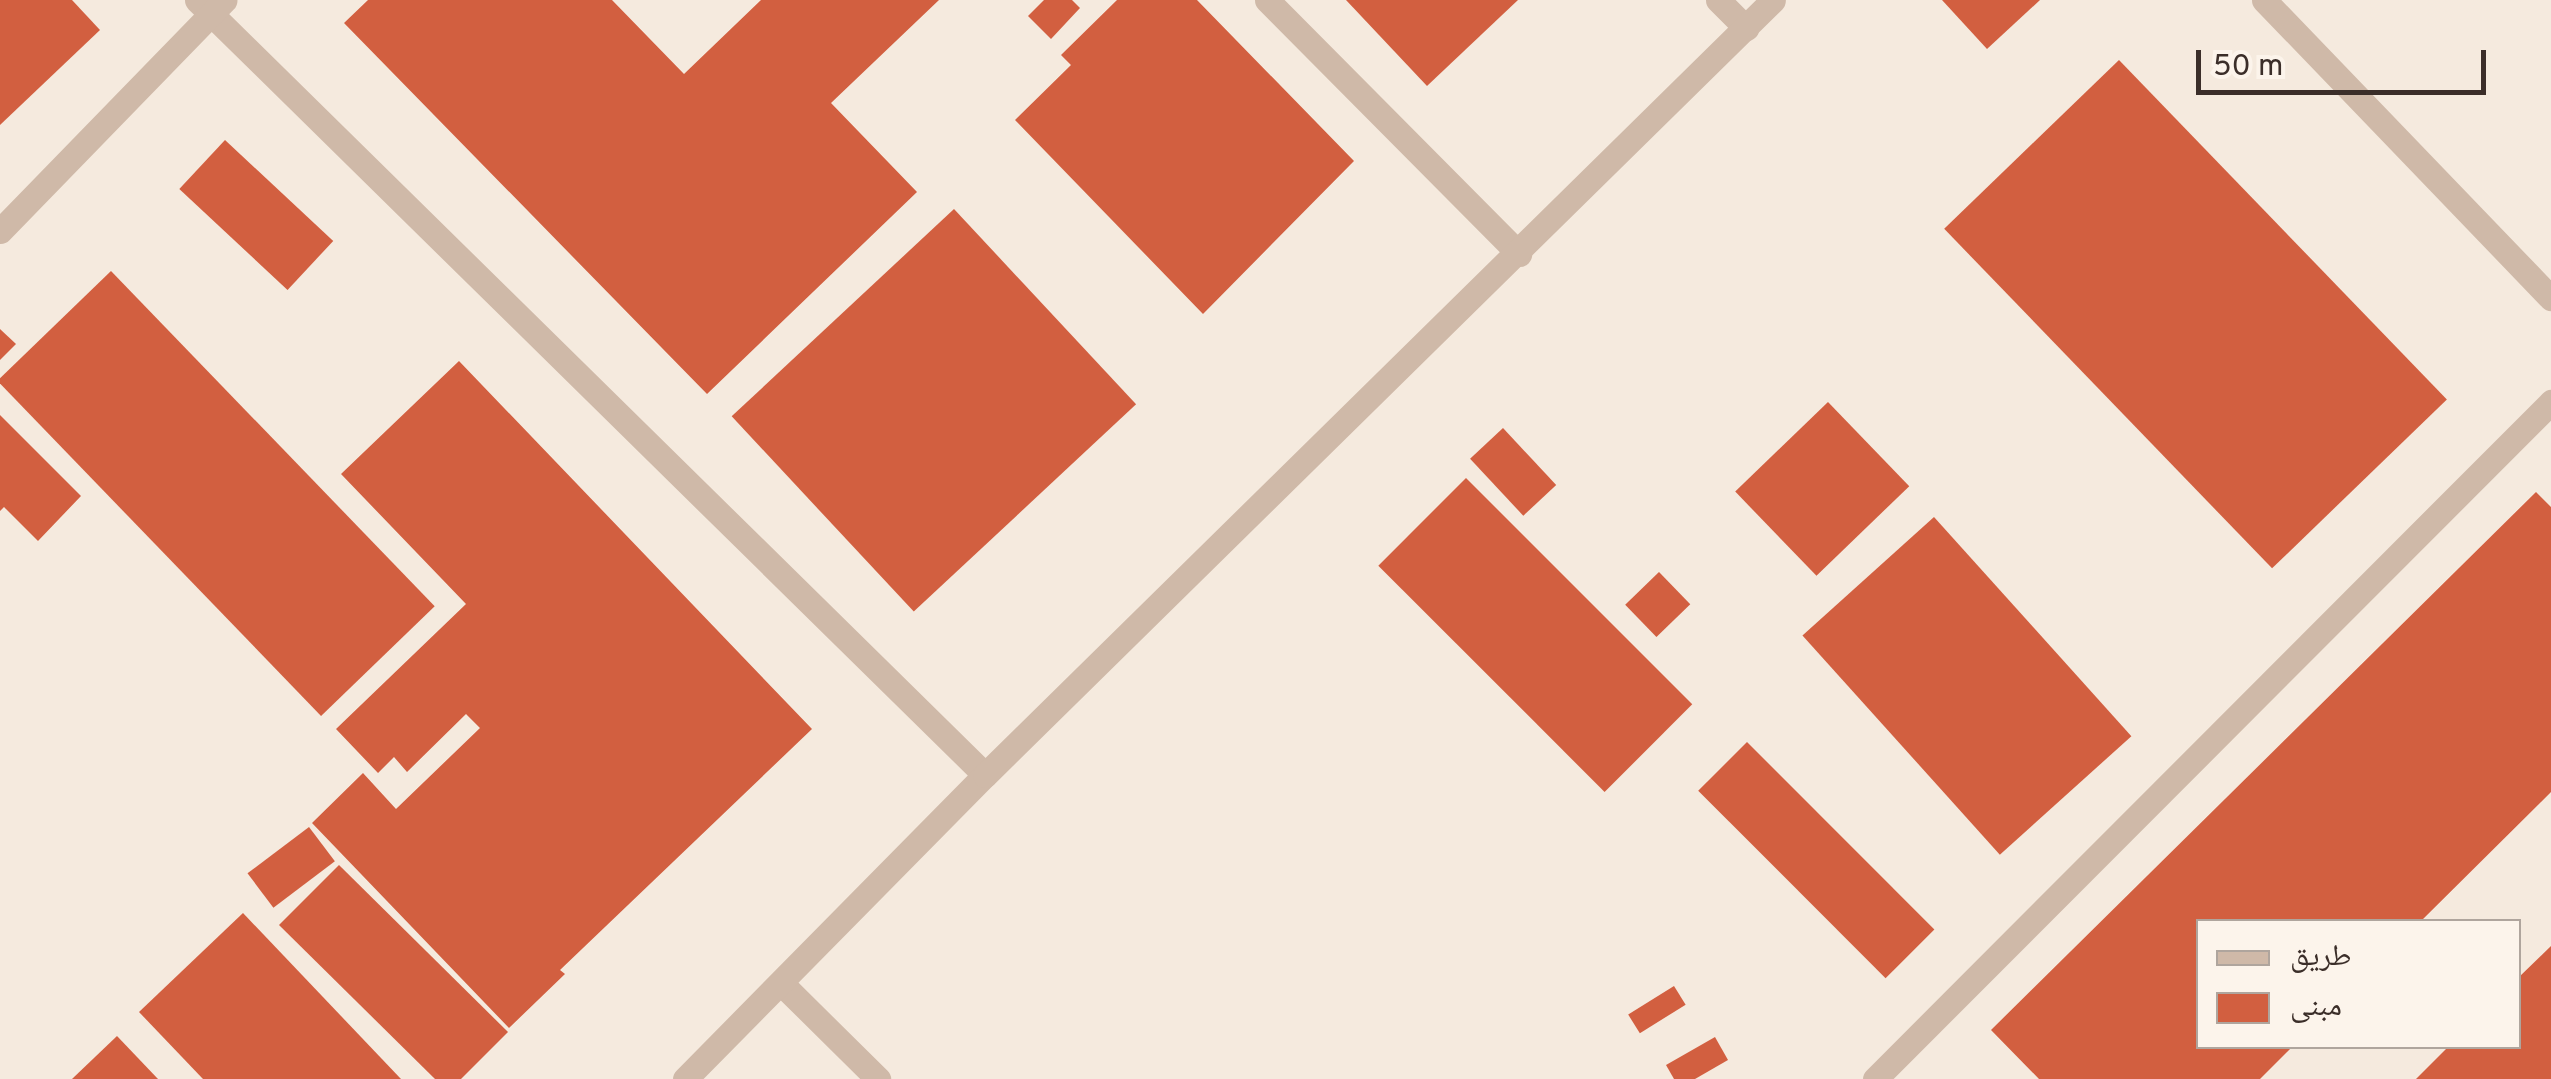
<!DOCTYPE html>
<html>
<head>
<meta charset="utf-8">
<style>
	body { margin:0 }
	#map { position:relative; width:2551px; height:1079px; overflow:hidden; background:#f5eade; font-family:Overpass,"Noto Naskh Arabic",sans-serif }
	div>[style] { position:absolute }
	.building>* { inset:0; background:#d25f40; transform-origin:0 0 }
	.minor>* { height:25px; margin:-12.5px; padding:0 12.5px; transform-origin:12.5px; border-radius:12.5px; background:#cfb9a8 }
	span { translate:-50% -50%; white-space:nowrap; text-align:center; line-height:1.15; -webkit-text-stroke:9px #fcf4eb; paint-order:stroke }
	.legend { position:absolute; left:2196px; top:919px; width:325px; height:130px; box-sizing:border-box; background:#fcf4eb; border:2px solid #afa59d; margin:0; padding:12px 18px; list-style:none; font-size:30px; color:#3b2e29 }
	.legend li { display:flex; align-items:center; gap:20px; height:50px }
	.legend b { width:50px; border:2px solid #afa59d }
	.scale { position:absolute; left:2196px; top:50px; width:290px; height:45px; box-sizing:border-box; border:5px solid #3b2e29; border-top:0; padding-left:12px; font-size:30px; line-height:35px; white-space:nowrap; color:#3b2e29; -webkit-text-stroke:8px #fcf4eb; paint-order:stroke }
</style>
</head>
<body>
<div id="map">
	<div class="building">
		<div style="clip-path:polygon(0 0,72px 0,100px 30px,0 125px)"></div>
		<div style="clip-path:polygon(368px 0,612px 0,684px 74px,761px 0,939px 0,831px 103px,917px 192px,707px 394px,344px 23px)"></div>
		<div style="clip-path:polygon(1044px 0,1072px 0,1080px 8px,1051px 39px,1028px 16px)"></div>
		<div style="clip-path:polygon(1117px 0,1197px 0,1354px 161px,1203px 314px,1015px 120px,1071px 65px,1061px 55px)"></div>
		<div style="clip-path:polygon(1346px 0,1518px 0,1427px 86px)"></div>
		<div style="clip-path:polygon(1942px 0,2040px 0,1987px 49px)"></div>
		<div style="left:2119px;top:60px;width:472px;height:243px;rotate:46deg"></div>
		<div style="left:225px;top:140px;width:148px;height:67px;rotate:43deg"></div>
		<div style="left:954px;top:209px;width:267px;height:304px;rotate:47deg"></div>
		<div style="left:111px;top:271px;width:466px;height:158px;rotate:46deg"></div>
		<div style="clip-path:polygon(0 329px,16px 344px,0 360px)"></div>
		<div style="clip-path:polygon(459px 361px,812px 729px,560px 970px,565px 974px,509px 1028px,312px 823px,363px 773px,396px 809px,480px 728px,466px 714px,407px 772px,394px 757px,378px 773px,336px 729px,466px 604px,341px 474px)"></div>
		<div style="left:1828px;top:402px;width:117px;height:129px;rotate:46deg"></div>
		<div style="clip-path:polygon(0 415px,81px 496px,38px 541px,4px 507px,0 511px)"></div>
		<div style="left:1503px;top:428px;width:78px;height:45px;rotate:47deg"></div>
		<div style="left:1466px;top:478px;width:320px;height:124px;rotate:45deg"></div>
		<div style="clip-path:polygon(2536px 492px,2551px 507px,2551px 792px,2420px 922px,2198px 922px,2198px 1046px,2293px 1046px,2260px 1079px,2039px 1079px,1991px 1030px)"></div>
		<div style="left:1934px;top:517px;width:295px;height:177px;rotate:48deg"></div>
		<div style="left:1659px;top:572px;width:45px;height:47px;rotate:46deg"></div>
		<div style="left:1747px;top:742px;width:265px;height:69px;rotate:45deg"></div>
		<div style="left:309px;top:827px;width:43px;height:77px;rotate:53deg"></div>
		<div style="clip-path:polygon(339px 865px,508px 1032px,461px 1079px,435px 1079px,279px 925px)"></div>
		<div style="clip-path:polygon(243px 913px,401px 1079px,203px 1079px,139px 1012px)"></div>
		<div style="clip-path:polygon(2551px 946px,2551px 1079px,2416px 1079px,2449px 1046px,2518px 1046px,2518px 978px)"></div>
		<div style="left:1674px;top:986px;width:22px;height:54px;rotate:58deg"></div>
		<div style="clip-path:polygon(117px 1036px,158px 1079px,72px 1079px)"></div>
		<div style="clip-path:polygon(1715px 1037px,1728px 1060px,1695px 1079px,1674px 1079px,1666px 1065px)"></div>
	</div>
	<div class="minor">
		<div style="left:197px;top:0;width:1105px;rotate:44.52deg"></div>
		<div style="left:1267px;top:0;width:358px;rotate:45.2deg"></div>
		<div style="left:1718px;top:0;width:40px;rotate:45deg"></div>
		<div style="left:2264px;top:0;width:414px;rotate:46.1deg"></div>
		<div style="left:0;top:231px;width:322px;rotate:-45.8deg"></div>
		<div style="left:783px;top:985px;width:134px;rotate:44.7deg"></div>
		<div style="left:685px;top:1079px;width:427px;rotate:-45.4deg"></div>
		<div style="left:985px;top:775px;width:1105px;rotate:-44.52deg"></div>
		<div style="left:1875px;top:1079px;width:957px;rotate:-45.04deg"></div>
	</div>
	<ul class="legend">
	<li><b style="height:12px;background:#cfb9a8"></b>طريق</li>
	<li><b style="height:28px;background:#d25f40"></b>مبنى</li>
	</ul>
	<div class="scale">50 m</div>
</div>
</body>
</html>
